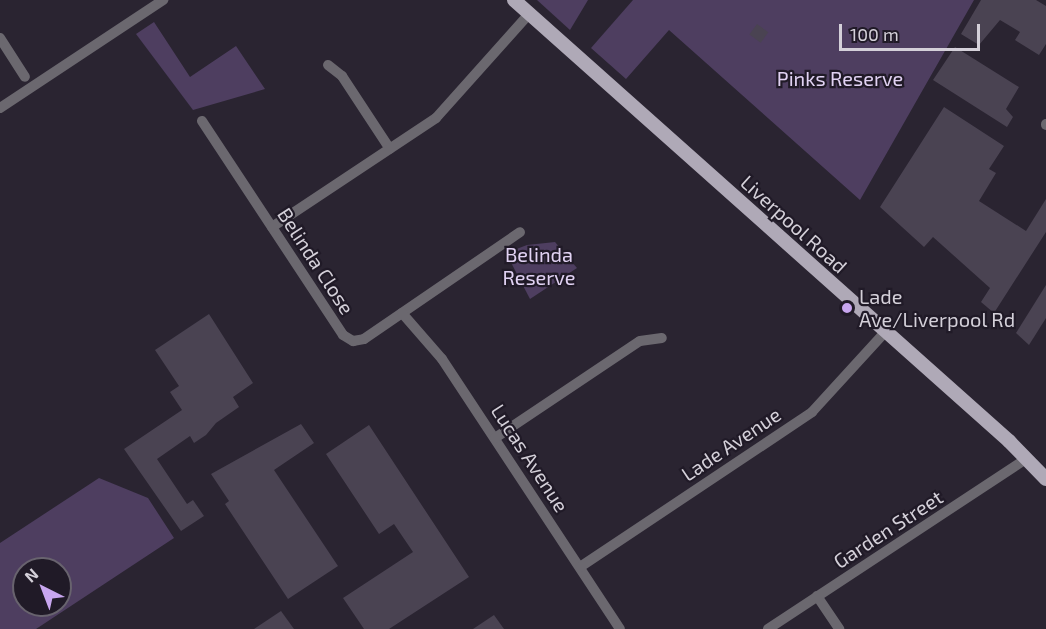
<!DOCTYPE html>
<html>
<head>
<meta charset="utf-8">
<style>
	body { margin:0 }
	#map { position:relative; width:1046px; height:629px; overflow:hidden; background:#2a2431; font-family:"Exo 2",sans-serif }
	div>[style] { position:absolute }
	.green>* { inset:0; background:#4e3e60 }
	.building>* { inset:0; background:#4a4352; transform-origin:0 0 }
	.minor>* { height:10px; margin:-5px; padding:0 5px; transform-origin:5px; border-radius:5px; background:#6b686f }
	.major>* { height:14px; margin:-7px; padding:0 7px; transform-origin:7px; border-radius:7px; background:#afa9b7 }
	.dots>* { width:16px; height:16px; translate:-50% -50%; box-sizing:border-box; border:3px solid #201a27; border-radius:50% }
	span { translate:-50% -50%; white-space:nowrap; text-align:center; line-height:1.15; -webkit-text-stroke:4.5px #201a27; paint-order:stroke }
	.park-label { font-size:20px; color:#e1d2f3 }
	.street-label { font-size:20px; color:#d4d0d9 }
	.poi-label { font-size:20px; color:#d4d0d9 }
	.left { translate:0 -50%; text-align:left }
	.north { position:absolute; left:12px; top:557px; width:60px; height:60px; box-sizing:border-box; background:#201a27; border:2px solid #68636e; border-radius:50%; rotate:318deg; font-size:16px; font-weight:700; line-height:24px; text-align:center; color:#d4d0d9 }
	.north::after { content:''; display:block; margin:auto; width:21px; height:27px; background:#c8a6ef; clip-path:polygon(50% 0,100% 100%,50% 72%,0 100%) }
	.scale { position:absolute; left:839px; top:24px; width:141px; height:27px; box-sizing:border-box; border:3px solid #d4d0d9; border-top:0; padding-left:8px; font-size:18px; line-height:21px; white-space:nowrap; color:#d4d0d9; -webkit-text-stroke:4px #201a27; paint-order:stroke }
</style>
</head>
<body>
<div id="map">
	<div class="green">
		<div style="clip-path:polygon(537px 0,588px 0,570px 30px)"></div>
		<div style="clip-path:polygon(633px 0,974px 0,860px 200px,669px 30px,626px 79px,591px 48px)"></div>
		<div style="clip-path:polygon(154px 22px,190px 77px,236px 46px,265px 89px,193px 110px,136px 34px)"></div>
		<div style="clip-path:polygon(555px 242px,577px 268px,530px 299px,506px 253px,527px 245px)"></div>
		<div style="clip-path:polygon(evenodd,99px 478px,148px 498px,174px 538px,36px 629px,0 629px,0 543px,99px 478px,24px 569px,60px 569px,60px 605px,24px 605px,24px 569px)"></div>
	</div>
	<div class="building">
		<div style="clip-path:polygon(981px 0,1036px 0,1046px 6px,1046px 44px,1039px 55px,1015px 40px,1020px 32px,1000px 20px,979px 45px,961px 34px)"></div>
		<div style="left:757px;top:24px;width:14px;height:13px;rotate:36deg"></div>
		<div style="clip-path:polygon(955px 47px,1019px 87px,1006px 109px,1013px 117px,1007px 127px,933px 80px)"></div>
		<div style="clip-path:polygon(944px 107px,1004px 146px,989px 169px,996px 173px,979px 201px,1026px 231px,1046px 199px,1046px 232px,994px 313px,981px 302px,990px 288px,933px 237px,924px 247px,880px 207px)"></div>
		<div style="clip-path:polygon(1046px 285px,1046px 318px,1029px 345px,1016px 333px)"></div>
		<div style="clip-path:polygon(209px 314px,253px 383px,233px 397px,239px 407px,216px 423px,206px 435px,194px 443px,190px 436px,157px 459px,187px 504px,193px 500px,204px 516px,181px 531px,124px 449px,182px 410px,170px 392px,179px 386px,155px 350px)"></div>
		<div style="clip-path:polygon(301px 424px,314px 443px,274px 470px,338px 566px,288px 599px,225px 504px,229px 501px,211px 474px)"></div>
		<div style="clip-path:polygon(369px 425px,469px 577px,389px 629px,364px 629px,343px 598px,413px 552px,394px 524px,379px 534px,326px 454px)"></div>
		<div style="clip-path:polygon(281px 611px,294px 629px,254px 629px)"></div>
		<div style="clip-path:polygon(494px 615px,504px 629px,473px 629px)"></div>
	</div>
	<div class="minor">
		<div style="left:0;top:38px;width:46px;rotate:57.3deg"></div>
		<div style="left:328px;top:65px;width:18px;rotate:38deg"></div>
		<div style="left:342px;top:76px;width:87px;rotate:56.7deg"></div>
		<div style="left:0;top:108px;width:196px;rotate:-33.5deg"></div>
		<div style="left:202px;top:121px;width:256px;rotate:56.6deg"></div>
		<div style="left:343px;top:335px;width:12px;rotate:31deg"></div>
		<div style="left:353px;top:341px;width:11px;rotate:-10deg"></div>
		<div style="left:364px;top:339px;width:189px;rotate:-34.4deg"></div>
		<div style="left:1046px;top:124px;width:1px;rotate:90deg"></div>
		<div style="left:272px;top:227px;width:197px;rotate:-33.6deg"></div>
		<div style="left:436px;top:118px;width:140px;rotate:-48.2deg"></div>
		<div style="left:402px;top:313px;width:61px;rotate:49deg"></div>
		<div style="left:442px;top:359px;width:323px;rotate:56.6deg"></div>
		<div style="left:495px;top:438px;width:174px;rotate:-33.8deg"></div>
		<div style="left:640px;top:341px;width:22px;rotate:-8deg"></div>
		<div style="left:580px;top:567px;width:279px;rotate:-33.7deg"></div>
		<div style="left:812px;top:412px;width:110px;rotate:-47.6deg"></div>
		<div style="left:817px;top:596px;width:40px;rotate:56deg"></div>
		<div style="left:768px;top:629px;width:310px;rotate:-33.4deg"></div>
	</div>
	<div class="major">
		<div style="left:514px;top:0;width:663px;rotate:41.7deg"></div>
		<div style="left:1009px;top:441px;width:53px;rotate:45.8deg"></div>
	</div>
	<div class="dots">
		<div style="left:847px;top:308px;background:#c8a6ef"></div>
	</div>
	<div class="park-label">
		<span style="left:840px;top:78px">Pinks Reserve</span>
		<span style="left:539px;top:266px">Belinda<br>Reserve</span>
	</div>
	<div class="street-label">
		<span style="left:794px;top:224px;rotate:42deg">Liverpool Road</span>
		<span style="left:316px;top:261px;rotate:57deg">Belinda Close</span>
		<span style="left:731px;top:444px;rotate:-34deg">Lade Avenue</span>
		<span style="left:530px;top:458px;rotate:57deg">Lucas Avenue</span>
		<span style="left:888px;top:529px;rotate:-33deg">Garden Street</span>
	</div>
	<div class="poi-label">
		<span class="left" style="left:859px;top:308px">Lade<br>Ave/Liverpool Rd</span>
	</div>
	<div class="north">N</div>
	<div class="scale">100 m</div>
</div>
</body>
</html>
